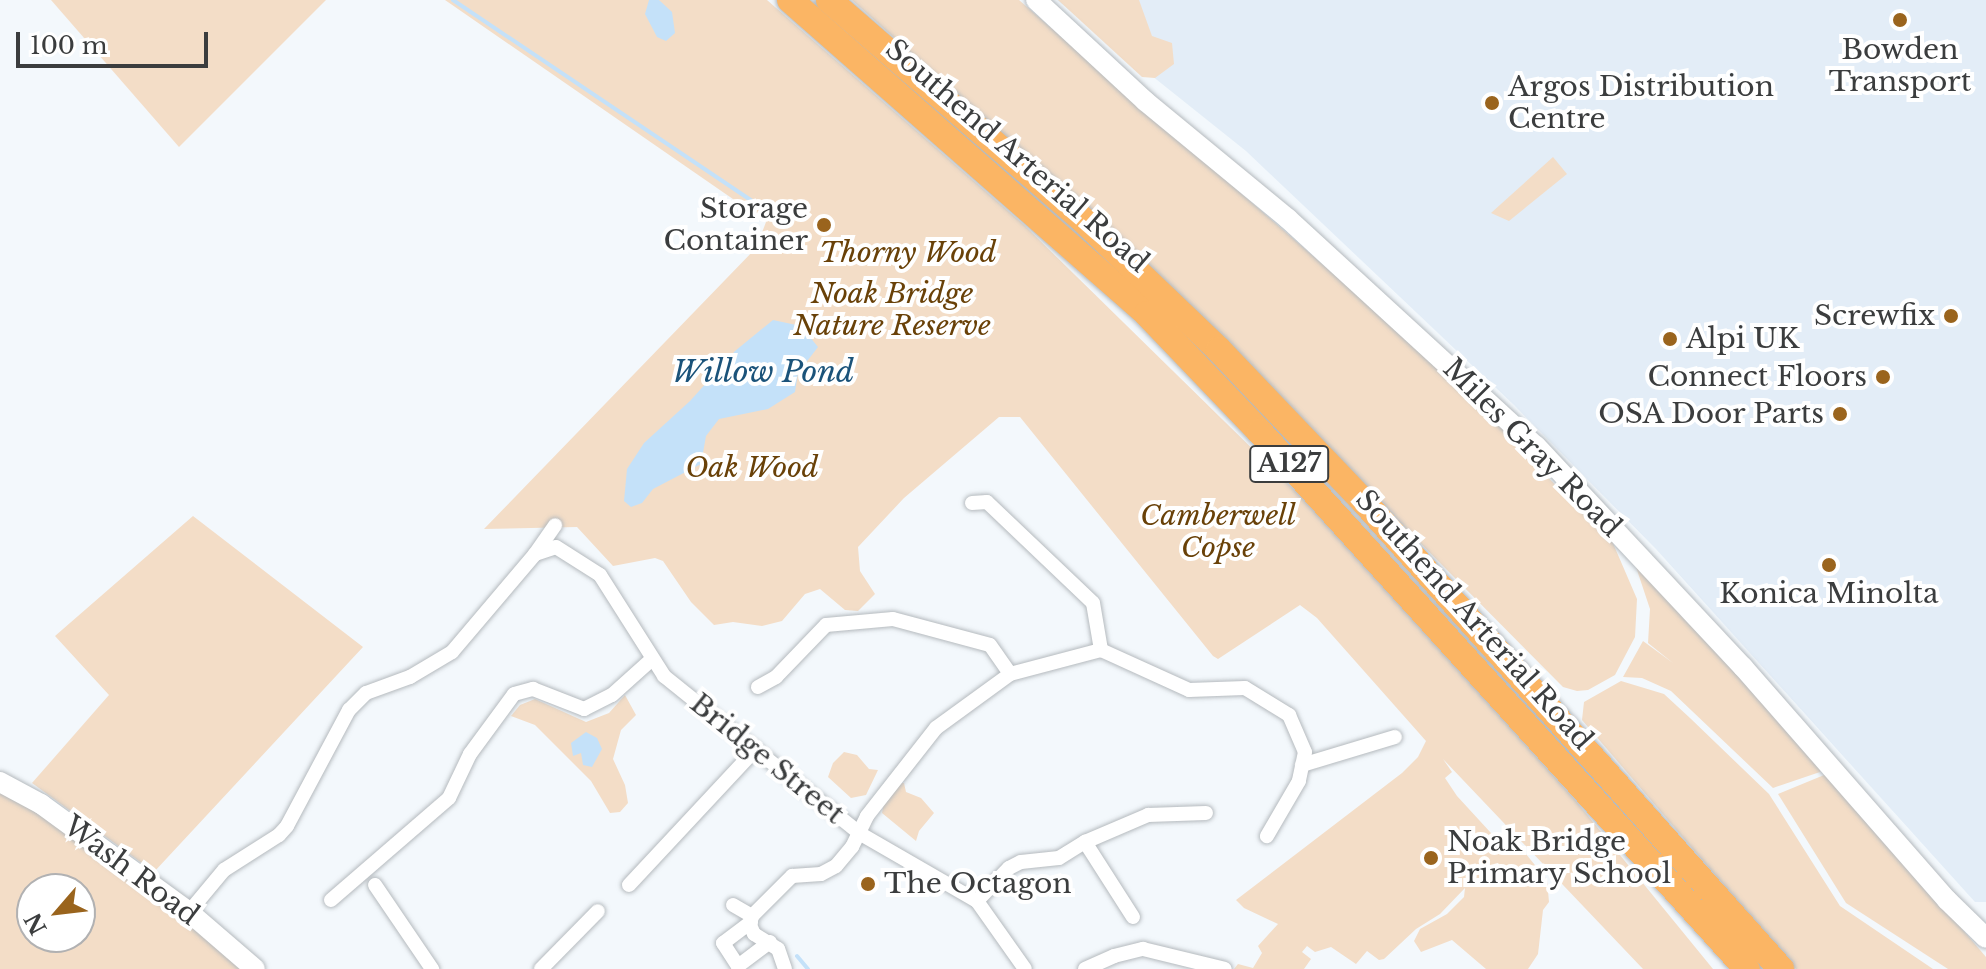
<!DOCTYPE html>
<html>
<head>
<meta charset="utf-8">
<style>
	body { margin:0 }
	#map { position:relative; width:1986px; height:969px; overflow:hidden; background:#f3f8fc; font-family:"Libre Baskerville",serif }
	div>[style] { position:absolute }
	.built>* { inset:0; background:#e3edf7 }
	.green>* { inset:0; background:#f3ddc7 }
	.water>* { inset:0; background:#c4e1f9 }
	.stream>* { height:4px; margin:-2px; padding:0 2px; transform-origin:2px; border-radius:2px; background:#c4e1f9 }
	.roads { filter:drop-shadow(0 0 2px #b5babe) drop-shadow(0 0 2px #b5babe) }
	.street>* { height:14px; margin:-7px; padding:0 7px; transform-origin:7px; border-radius:7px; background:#fff }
	.secondary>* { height:20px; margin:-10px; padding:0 10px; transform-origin:10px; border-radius:10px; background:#fff }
	.highway>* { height:26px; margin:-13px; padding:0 13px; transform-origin:13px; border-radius:13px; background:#fbb564 }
	.dots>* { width:22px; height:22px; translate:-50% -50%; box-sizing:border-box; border:4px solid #fff; border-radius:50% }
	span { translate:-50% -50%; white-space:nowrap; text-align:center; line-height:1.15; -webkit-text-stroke:8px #fff; paint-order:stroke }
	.shield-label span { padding:2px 6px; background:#fff; border:2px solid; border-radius:6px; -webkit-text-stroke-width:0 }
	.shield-label { font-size:26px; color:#3b3d3e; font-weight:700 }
	.poi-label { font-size:28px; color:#3b3d3e }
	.left { translate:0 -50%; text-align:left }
	.right { translate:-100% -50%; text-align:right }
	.street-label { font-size:28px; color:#3b3d3e }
	.park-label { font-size:28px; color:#694108; font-style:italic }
	.water-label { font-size:30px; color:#1b537a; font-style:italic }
	.north { position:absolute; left:16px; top:873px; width:80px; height:80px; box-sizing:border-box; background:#fff; border:2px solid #b1b1b2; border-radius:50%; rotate:242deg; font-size:22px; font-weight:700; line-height:32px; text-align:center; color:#3b3d3e }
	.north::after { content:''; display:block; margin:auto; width:28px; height:36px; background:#9a641d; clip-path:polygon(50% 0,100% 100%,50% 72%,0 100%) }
	.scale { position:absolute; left:16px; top:32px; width:192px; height:36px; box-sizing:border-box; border:4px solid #3b3d3e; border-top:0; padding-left:10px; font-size:24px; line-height:28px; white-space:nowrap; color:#3b3d3e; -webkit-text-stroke:6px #fff; paint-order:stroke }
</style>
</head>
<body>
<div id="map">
	<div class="built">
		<div style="clip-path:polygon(1057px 0,1986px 0,1986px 902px,1975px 902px,1656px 549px,1514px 405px,1246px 151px)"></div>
	</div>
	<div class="green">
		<div style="clip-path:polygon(51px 0,326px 0,179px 147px)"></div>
		<div style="clip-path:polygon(445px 0,767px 0,1023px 224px,1327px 522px,1575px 800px,1713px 969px,1643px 969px,1443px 759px,1452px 772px,1445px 778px,1457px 796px,1502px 845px,1526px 854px,1547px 880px,1549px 902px,1543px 910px,1538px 954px,1528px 969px,1486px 969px,1452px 940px,1421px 952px,1414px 941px,1420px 929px,1447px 914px,1464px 897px,1465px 888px,1440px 914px,1416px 929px,1384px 959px,1379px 960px,1367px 951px,1356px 964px,1331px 947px,1315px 952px,1307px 946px,1302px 952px,1311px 959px,1304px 969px,1234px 969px,1238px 964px,1253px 968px,1262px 953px,1258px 946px,1278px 924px,1244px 908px,1236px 900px,1402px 773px,1418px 757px,1426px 741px,1317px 618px,1300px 605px,1218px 659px,1213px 656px,1020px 417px,999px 417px,904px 498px,858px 547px,860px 571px,875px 594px,858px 611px,845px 610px,820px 589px,805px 594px,782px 621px,762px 626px,733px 622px,714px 625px,691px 602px,663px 561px,655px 558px,613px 566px,577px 527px,484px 529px,756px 248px,766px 222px)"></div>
		<div style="clip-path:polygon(852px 0,1019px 0,1453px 378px,1565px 495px,1609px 534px,1637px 599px,1635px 637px,1615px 675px,1588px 690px,1577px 691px,1563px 687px,1114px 234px)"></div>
		<div style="clip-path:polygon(1058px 0,1139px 0,1152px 36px,1172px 43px,1174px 64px,1155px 78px,1142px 77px)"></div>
		<div style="clip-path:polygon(1553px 157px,1567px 174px,1509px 221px,1491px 213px)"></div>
		<div style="clip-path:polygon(193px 516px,363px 647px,154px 872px,32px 783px,109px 695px,55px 636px)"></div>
		<div style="clip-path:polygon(1631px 552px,1821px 767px,1820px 772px,1773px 788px,1671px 691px,1642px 678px,1623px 677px,1643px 641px,1673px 663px,1648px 643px,1650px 609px)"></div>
		<div style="clip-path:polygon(1621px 681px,1664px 694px,1690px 718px,1769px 794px,1840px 906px,1933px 969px,1796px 969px,1582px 720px,1584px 702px)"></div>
		<div style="clip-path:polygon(625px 695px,636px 715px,621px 730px,613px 759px,625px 785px,628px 803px,620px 812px,610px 813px,591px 781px,535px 725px,511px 716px,520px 705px,535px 699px,586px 722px,609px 713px)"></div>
		<div style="clip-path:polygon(844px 752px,857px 755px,869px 769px,878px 770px,866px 795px,851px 798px,828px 777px,833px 763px)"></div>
		<div style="clip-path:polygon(1829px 773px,1986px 957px,1986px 969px,1948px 969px,1846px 903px,1778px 794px)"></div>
		<div style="clip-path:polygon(899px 783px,904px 783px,906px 792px,921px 798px,934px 813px,919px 831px,916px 841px,882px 813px,884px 803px)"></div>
		<div style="clip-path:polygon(evenodd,0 793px,28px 805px,255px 969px,0 969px,0 793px,32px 889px,80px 889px,80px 937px,32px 937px,32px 889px)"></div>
	</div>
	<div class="water">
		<div style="clip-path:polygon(649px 0,659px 0,672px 12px,675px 33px,666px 41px,657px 37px,645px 14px)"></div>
		<div style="clip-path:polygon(773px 320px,801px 326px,818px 347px,798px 373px,795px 392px,768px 409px,719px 419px,706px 436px,701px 464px,653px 489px,642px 503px,631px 507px,624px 501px,627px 469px,644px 443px,690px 401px,735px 351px)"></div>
		<div style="clip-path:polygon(586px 732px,597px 738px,602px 749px,592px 767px,583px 765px,581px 753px,573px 756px,571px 743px)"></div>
	</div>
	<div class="stream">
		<div style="left:453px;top:0;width:388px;rotate:33.9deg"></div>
		<div style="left:797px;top:956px;width:17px;rotate:50deg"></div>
	</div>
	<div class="roads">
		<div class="street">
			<div style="left:972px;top:503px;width:15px;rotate:-4deg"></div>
			<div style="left:987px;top:502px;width:146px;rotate:43.6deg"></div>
			<div style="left:1093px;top:603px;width:48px;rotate:80.3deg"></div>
			<div style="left:535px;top:554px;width:35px;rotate:-55deg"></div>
			<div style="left:758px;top:687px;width:21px;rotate:-29deg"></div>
			<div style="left:776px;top:677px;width:72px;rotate:-46.1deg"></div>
			<div style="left:826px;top:625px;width:67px;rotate:-5.1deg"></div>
			<div style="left:893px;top:619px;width:100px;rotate:15deg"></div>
			<div style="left:990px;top:645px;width:35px;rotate:55deg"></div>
			<div style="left:1302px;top:765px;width:97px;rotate:-16.8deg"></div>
			<div style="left:1085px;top:842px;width:69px;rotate:-23.2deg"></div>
			<div style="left:1148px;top:815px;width:58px;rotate:-2deg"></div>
			<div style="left:375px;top:885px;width:102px;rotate:55.8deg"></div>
			<div style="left:629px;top:885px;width:186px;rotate:-47deg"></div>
			<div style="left:331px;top:900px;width:156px;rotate:-40.8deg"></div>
			<div style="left:449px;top:798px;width:49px;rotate:-64.5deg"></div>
			<div style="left:470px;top:754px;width:74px;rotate:-53.7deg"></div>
			<div style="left:514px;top:694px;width:20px;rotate:-15deg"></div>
			<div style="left:533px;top:689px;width:55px;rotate:21.4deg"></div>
			<div style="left:584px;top:709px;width:31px;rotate:-27deg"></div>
			<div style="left:612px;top:695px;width:52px;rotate:-41.9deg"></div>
			<div style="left:977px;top:901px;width:46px;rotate:-45.9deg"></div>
			<div style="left:1009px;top:868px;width:13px;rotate:-27deg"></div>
			<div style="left:1021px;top:862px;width:38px;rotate:-6deg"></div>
			<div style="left:1059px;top:858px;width:31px;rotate:-32deg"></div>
			<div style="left:1085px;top:842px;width:89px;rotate:57.4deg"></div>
			<div style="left:733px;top:905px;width:22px;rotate:30deg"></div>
			<div style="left:189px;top:912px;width:55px;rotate:-50.2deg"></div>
			<div style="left:224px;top:870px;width:65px;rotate:-32.5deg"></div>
			<div style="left:279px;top:835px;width:12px;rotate:-48deg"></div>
			<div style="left:287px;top:826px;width:132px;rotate:-61.9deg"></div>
			<div style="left:349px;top:710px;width:24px;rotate:-45deg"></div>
			<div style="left:366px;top:693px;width:47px;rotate:-20deg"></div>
			<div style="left:410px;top:677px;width:49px;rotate:-30.8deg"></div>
			<div style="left:452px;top:652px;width:128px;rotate:-49.7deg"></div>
			<div style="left:535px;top:554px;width:22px;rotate:-18deg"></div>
			<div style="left:556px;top:547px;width:52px;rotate:32.5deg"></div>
			<div style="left:600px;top:575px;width:120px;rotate:57.6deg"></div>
			<div style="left:664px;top:676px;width:250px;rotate:38.8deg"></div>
			<div style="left:859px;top:833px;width:136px;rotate:30deg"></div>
			<div style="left:977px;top:901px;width:83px;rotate:54.8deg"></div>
			<div style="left:751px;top:922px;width:35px;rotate:143deg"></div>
			<div style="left:723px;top:943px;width:27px;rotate:57deg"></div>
			<div style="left:738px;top:966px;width:40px;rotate:-37deg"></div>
			<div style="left:541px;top:969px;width:81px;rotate:-45.5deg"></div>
			<div style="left:785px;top:969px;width:21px;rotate:-109deg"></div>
			<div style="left:778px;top:949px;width:28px;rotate:-148deg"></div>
			<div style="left:754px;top:934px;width:10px;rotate:-114deg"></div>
			<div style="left:750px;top:925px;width:9px;rotate:-77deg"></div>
			<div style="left:752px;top:916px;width:57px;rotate:-45deg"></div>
			<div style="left:792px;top:876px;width:29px;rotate:-4deg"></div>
			<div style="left:821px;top:874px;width:17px;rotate:-28deg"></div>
			<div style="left:836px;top:866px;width:25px;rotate:-50deg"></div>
			<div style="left:852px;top:847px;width:34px;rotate:-64deg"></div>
			<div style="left:867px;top:816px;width:112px;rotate:-51.9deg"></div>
			<div style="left:936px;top:728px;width:92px;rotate:-36.1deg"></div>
			<div style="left:1010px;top:674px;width:94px;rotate:-14.8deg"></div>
			<div style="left:1101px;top:650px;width:97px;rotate:24.4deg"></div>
			<div style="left:1189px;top:690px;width:56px;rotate:-2deg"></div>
			<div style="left:1245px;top:688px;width:52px;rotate:31.5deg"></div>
			<div style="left:1289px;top:715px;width:40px;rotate:66.6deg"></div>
			<div style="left:1305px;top:752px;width:30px;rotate:102deg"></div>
			<div style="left:1299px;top:781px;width:64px;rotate:120.2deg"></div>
			<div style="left:1085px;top:969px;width:32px;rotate:-24deg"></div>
			<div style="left:1114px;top:956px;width:30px;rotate:-14deg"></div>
			<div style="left:1143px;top:949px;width:84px;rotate:13.7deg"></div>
		</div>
		<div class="secondary">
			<div style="left:1036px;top:0;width:149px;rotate:42.8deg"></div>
			<div style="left:1145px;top:101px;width:185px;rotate:39.5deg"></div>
			<div style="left:1288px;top:219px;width:336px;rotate:42.5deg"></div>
			<div style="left:1536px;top:446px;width:303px;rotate:46.9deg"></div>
			<div style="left:1743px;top:667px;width:310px;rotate:48.8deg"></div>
			<div style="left:1947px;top:900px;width:54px;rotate:44.3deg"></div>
			<div style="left:0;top:782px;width:47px;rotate:28.2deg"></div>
			<div style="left:41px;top:804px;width:183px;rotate:36.1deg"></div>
			<div style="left:189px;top:912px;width:87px;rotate:40.8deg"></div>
		</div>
		<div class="highway">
			<div style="left:790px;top:0;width:475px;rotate:41.3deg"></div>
			<div style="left:1147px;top:314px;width:163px;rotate:46.2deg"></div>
			<div style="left:1260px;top:432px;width:725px;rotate:47.8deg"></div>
			<div style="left:829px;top:0;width:333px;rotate:40.9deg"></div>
			<div style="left:1081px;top:218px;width:191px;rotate:43.7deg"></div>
			<div style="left:1219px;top:350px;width:211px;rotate:46.3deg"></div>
			<div style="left:1365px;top:503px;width:625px;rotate:48.24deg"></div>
		</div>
	</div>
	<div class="dots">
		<div style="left:1900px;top:20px;background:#9a641d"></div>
		<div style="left:1492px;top:103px;background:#9a641d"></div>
		<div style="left:824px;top:225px;background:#9a641d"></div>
		<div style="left:1951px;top:316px;background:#9a641d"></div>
		<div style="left:1670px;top:339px;background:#9a641d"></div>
		<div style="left:1883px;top:377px;background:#9a641d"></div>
		<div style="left:1840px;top:414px;background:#9a641d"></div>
		<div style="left:1829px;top:565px;background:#9a641d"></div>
		<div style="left:1431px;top:858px;background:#9a641d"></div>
		<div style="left:868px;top:884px;background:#9a641d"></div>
	</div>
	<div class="shield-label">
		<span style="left:1289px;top:464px">A127</span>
	</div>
	<div class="poi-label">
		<span style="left:1900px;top:66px">Bowden<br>Transport</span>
		<span class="left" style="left:1508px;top:103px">Argos Distribution<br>Centre</span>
		<span class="right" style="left:808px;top:225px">Storage<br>Container</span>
		<span class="right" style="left:1935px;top:316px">Screwfix</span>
		<span class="left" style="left:1686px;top:339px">Alpi UK</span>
		<span class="right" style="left:1867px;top:377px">Connect Floors</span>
		<span class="right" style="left:1824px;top:414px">OSA Door Parts</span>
		<span style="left:1829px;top:594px">Konica Minolta</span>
		<span class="left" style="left:1447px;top:858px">Noak Bridge<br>Primary School</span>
		<span class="left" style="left:884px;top:884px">The Octagon</span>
	</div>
	<div class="street-label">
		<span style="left:1017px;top:156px;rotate:41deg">Southend Arterial Road</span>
		<span style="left:1532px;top:448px;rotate:45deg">Miles Gray Road</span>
		<span style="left:1474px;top:620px;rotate:48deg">Southend Arterial Road</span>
		<span style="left:767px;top:759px;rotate:39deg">Bridge Street</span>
		<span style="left:131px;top:871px;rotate:37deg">Wash Road</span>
	</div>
	<div class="park-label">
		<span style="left:908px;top:253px">Thorny Wood</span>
		<span style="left:892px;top:310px">Noak Bridge<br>Nature Reserve</span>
		<span style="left:752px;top:468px">Oak Wood</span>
		<span style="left:1218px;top:532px">Camberwell<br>Copse</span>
	</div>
	<div class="water-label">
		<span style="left:763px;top:372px">Willow Pond</span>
	</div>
	<div class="north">N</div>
	<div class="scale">100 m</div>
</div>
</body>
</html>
